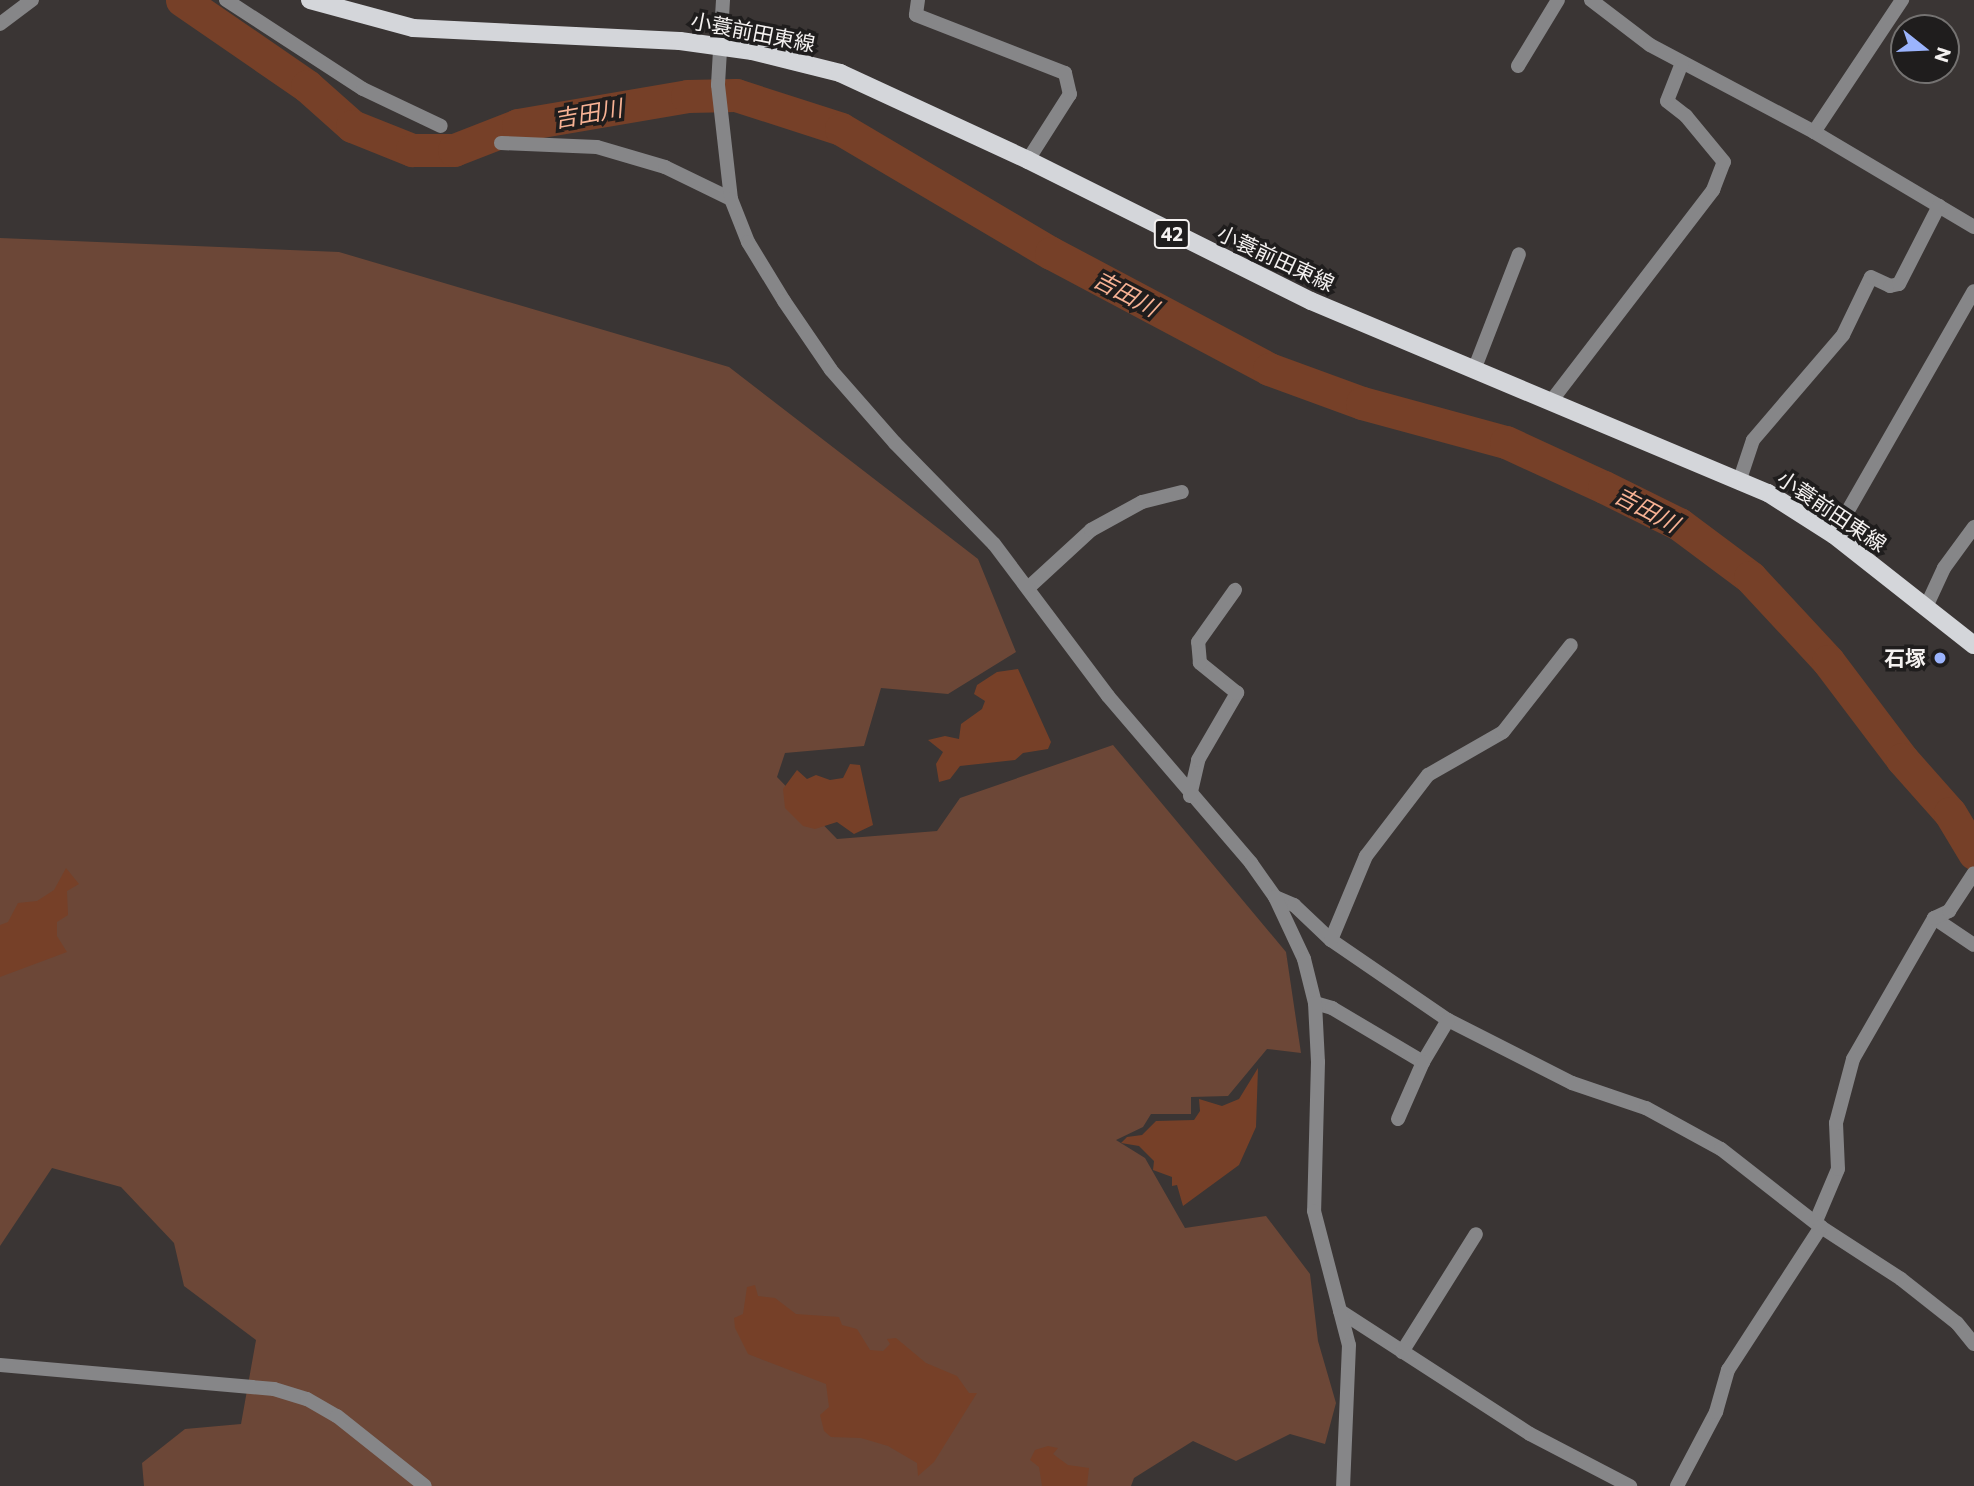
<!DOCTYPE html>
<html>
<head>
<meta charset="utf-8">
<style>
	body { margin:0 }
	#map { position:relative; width:1974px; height:1486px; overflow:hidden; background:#3a3534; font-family:Commissioner,"Noto Sans JP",sans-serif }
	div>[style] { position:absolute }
	.green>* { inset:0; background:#6c4737 }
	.water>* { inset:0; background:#764028 }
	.river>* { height:33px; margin:-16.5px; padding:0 16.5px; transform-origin:16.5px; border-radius:16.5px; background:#764028 }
	.minor>* { height:14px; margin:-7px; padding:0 7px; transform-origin:7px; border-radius:7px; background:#868688 }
	.tertiary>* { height:14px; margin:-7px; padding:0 7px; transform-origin:7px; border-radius:7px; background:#868688 }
	.primary>* { height:18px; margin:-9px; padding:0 9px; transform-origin:9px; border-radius:9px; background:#d4d6da }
	.dots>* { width:19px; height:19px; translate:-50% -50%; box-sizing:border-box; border:4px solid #1f1d1d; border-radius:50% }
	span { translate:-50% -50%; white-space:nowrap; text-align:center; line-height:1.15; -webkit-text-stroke:7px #1f1d1d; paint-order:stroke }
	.shield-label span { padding:2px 5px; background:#1f1d1d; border:2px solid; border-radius:5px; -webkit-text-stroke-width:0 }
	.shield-label { font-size:19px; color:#f4f1f0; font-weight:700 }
	.street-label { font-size:21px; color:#f4f1f0 }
	.poi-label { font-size:21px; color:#f4f1f0; font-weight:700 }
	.right { translate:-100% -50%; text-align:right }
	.water-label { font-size:23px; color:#f7b294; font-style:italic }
	.north { position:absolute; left:1890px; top:14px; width:70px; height:70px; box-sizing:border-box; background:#1f1d1d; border:2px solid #747271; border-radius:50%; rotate:108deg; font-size:19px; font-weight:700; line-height:28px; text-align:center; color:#f4f1f0 }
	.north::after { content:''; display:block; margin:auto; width:24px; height:32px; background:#9bb4fd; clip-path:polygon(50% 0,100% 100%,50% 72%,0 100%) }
</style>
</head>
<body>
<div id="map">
	<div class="green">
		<div style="clip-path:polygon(0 238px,339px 252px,729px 367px,978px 559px,1016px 652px,948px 694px,881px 688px,864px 746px,785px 753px,777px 777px,837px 839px,937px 831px,960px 798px,1113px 745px,1286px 952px,1301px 1053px,1267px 1049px,1228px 1096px,1191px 1097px,1191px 1114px,1151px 1114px,1143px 1127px,1116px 1140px,1145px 1158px,1185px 1228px,1266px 1216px,1310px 1274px,1318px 1341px,1336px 1403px,1325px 1444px,1290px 1434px,1236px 1461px,1193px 1441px,1134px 1478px,1131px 1486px,144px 1486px,142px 1463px,185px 1429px,241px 1424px,256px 1340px,184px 1286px,174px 1243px,121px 1187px,52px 1168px,0 1246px)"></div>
	</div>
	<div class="water">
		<div style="clip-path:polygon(1018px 669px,1051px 742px,1048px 749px,1023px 753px,1015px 760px,960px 766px,950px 779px,939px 782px,936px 764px,943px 752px,928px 740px,945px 736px,959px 739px,961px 724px,982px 709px,985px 701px,974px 694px,977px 685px,997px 672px)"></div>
		<div style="clip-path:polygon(850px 764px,860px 765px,873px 825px,854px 834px,837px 822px,815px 829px,803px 826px,785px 808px,783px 789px,797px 770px,807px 779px,816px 775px,830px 780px,843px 778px)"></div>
		<div style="clip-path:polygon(66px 868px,79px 884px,67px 891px,68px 915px,57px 922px,57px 936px,67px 952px,0 977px,0 925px,8px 922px,18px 903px,37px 901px,54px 890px)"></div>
		<div style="clip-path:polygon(1258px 1068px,1256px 1127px,1239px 1165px,1183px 1206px,1177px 1185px,1172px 1186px,1172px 1177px,1153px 1170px,1154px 1161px,1139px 1146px,1121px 1143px,1127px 1137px,1142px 1135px,1156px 1121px,1194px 1120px,1200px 1111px,1199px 1099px,1222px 1106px,1239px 1099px)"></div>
		<div style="clip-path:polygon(755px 1285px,758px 1296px,775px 1298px,796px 1314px,839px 1317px,842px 1325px,857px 1329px,870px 1350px,883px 1351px,890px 1344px,887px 1339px,896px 1338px,926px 1363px,957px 1376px,969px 1393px,977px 1393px,934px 1462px,918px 1476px,917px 1463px,888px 1446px,861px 1438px,831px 1437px,824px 1431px,820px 1415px,829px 1407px,826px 1384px,748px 1354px,735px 1328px,734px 1318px,743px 1314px,747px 1287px)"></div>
		<div style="clip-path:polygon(1048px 1446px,1058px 1448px,1053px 1454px,1068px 1465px,1089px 1468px,1087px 1486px,1042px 1486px,1039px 1467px,1030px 1460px,1035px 1450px)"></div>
	</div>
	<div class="river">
		<div style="left:182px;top:0;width:152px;rotate:34.5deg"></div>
		<div style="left:307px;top:86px;width:60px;rotate:41.6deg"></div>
		<div style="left:352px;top:126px;width:65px;rotate:21.8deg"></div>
		<div style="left:412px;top:150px;width:42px"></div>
		<div style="left:454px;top:150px;width:69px;rotate:-21.3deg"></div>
		<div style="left:518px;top:125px;width:171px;rotate:-9.7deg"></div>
		<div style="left:687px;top:96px;width:49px;rotate:-1.2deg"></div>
		<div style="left:736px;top:95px;width:110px;rotate:17.9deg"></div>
		<div style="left:841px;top:129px;width:244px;rotate:30.6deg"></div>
		<div style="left:1051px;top:253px;width:247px;rotate:28deg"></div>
		<div style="left:1269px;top:369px;width:99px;rotate:20.1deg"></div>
		<div style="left:1362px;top:403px;width:149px;rotate:15.2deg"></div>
		<div style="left:1506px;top:442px;width:108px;rotate:24.7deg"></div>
		<div style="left:1604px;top:487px;width:84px;rotate:26.3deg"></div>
		<div style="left:1679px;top:524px;width:89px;rotate:36.7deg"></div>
		<div style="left:1750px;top:577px;width:115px;rotate:47.1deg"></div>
		<div style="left:1828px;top:661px;width:123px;rotate:52.9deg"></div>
		<div style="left:1902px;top:759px;width:72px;rotate:48.4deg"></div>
		<div style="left:1950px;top:813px;width:47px;rotate:59deg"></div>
	</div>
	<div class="minor">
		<div style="left:226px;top:0;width:163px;rotate:33deg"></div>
		<div style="left:363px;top:89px;width:86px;rotate:25.4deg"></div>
		<div style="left:918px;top:0;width:15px;rotate:98deg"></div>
		<div style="left:916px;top:15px;width:160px;rotate:21.3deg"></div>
		<div style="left:1065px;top:73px;width:22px;rotate:77deg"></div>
		<div style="left:1070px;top:94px;width:78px;rotate:122.5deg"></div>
		<div style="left:1591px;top:0;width:74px;rotate:37.3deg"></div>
		<div style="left:1650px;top:45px;width:186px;rotate:27.9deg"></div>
		<div style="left:1814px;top:132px;width:186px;rotate:30.7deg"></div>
		<div style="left:0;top:24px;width:40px;rotate:-37deg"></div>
		<div style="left:1518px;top:66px;width:77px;rotate:-58.8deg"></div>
		<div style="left:1814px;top:132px;width:159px;rotate:-56.3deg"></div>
		<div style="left:501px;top:143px;width:96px;rotate:2.4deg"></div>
		<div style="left:597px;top:147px;width:71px;rotate:16.4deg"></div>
		<div style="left:665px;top:167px;width:73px;rotate:25.9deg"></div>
		<div style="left:1474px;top:370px;width:124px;rotate:-68.8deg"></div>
		<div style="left:1552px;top:400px;width:265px;rotate:-52.5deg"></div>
		<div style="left:1713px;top:190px;width:30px;rotate:-69deg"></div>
		<div style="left:1724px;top:162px;width:60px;rotate:-129.6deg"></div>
		<div style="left:1686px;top:116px;width:24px;rotate:-142deg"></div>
		<div style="left:1667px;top:101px;width:41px;rotate:-68.5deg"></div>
		<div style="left:1739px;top:482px;width:44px;rotate:-71.6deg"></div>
		<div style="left:1753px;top:440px;width:138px;rotate:-49.4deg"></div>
		<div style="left:1843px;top:335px;width:64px;rotate:-64.2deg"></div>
		<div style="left:1871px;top:277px;width:21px;rotate:25deg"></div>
		<div style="left:1890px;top:286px;width:9px;rotate:-13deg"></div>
		<div style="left:1899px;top:284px;width:88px;rotate:-62.9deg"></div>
		<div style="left:1834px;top:535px;width:281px;rotate:-60.2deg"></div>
		<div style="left:1028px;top:588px;width:86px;rotate:-42.6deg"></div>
		<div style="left:1091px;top:530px;width:58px;rotate:-28.8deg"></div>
		<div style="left:1142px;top:502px;width:41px;rotate:-14deg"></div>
		<div style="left:1926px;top:607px;width:43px;rotate:-65.2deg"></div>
		<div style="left:1944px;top:568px;width:51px;rotate:-53.8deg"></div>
		<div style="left:1190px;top:796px;width:37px;rotate:-77deg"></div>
		<div style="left:1198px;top:760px;width:78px;rotate:-59.8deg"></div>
		<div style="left:1237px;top:693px;width:48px;rotate:-141deg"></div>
		<div style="left:1200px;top:663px;width:21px;rotate:-95deg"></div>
		<div style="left:1198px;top:642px;width:64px;rotate:-54.6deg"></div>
		<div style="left:1275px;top:897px;width:21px;rotate:23deg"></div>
		<div style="left:1294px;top:905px;width:51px;rotate:43.4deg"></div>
		<div style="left:1331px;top:940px;width:142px;rotate:34.4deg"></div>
		<div style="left:1448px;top:1020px;width:139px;rotate:26.9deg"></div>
		<div style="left:1572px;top:1083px;width:78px;rotate:18.7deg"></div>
		<div style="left:1646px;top:1108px;width:85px;rotate:28.7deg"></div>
		<div style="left:1721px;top:1149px;width:127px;rotate:38deg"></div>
		<div style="left:1821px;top:1227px;width:95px;rotate:33deg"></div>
		<div style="left:1901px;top:1279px;width:71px;rotate:38.2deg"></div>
		<div style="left:1957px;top:1323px;width:27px;rotate:51deg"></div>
		<div style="left:1934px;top:918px;width:48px;rotate:34deg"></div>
		<div style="left:1331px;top:940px;width:91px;rotate:-67.4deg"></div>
		<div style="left:1366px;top:856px;width:102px;rotate:-52.6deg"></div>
		<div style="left:1428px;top:775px;width:86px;rotate:-29.8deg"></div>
		<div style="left:1503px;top:732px;width:110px;rotate:-52deg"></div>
		<div style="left:1315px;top:1003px;width:18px;rotate:16deg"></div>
		<div style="left:1332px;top:1008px;width:106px;rotate:30.7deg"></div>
		<div style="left:1423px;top:1062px;width:49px;rotate:-59.2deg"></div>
		<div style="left:1398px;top:1119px;width:62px;rotate:-66.3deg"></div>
		<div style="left:1816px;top:1221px;width:56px;rotate:-67.1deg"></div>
		<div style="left:1838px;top:1169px;width:46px;rotate:-92.5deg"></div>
		<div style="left:1836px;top:1123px;width:66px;rotate:-75.1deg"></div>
		<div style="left:1853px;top:1059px;width:163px;rotate:-60.1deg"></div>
		<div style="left:1934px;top:918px;width:17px;rotate:-25deg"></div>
		<div style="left:1949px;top:911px;width:45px;rotate:-56.7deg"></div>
		<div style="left:1340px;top:1311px;width:226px;rotate:32.9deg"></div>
		<div style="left:1530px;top:1434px;width:113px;rotate:27.5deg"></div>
		<div style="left:1402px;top:1352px;width:139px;rotate:-57.9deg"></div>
		<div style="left:0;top:1365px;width:275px;rotate:5deg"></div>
		<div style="left:274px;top:1389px;width:34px;rotate:17deg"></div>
		<div style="left:307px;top:1399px;width:34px;rotate:30deg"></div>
		<div style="left:337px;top:1416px;width:112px;rotate:38.5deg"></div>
		<div style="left:1677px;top:1486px;width:84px;rotate:-62.2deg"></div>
		<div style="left:1716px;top:1412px;width:44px;rotate:-74.1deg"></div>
		<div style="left:1728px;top:1370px;width:171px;rotate:-57deg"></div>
	</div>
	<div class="tertiary">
		<div style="left:723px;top:0;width:85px;rotate:93.4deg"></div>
		<div style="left:718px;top:85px;width:115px;rotate:83.5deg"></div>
		<div style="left:731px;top:199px;width:46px;rotate:68.4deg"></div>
		<div style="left:748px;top:242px;width:69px;rotate:58.6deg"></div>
		<div style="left:784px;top:301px;width:83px;rotate:55.7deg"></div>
		<div style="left:831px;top:370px;width:97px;rotate:48.8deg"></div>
		<div style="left:895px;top:443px;width:141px;rotate:45.6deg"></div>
		<div style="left:994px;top:544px;width:190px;rotate:53.1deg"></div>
		<div style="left:1108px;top:696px;width:220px;rotate:49.4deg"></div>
		<div style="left:1251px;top:863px;width:42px;rotate:54.8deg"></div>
		<div style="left:1275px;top:897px;width:68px;rotate:64.9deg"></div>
		<div style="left:1304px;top:959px;width:45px;rotate:76deg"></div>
		<div style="left:1315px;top:1003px;width:59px;rotate:87.1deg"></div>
		<div style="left:1318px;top:1062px;width:149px;rotate:91.5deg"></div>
		<div style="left:1314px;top:1211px;width:138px;rotate:75.4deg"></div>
		<div style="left:1349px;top:1345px;width:141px;rotate:92.4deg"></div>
	</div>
	<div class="primary">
		<div style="left:310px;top:0;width:107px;rotate:15.2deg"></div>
		<div style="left:413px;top:28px;width:267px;rotate:2.8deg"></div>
		<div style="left:680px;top:41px;width:73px;rotate:7.9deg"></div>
		<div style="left:752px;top:51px;width:91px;rotate:14deg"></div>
		<div style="left:840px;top:73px;width:207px;rotate:24.8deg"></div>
		<div style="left:1028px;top:160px;width:316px;rotate:26.5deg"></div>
		<div style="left:1311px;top:301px;width:496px;rotate:22.8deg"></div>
		<div style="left:1768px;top:493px;width:78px;rotate:32.5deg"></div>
		<div style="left:1834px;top:535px;width:178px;rotate:38.2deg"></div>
	</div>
	<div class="dots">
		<div style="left:1940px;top:658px;background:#9bb4fd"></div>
	</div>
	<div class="shield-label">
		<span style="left:1172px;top:234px">42</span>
	</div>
	<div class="street-label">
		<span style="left:753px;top:32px;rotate:11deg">小蓑前田東線</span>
		<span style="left:1276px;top:258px;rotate:25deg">小蓑前田東線</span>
		<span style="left:1832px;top:511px;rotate:34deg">小蓑前田東線</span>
	</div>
	<div class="poi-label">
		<span class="right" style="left:1926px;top:658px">石塚</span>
	</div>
	<div class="water-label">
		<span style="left:588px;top:113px;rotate:-10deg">吉田川</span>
		<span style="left:1126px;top:293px;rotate:28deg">吉田川</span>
		<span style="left:1647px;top:509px;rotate:28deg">吉田川</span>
	</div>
	<div class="north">N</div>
</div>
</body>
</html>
